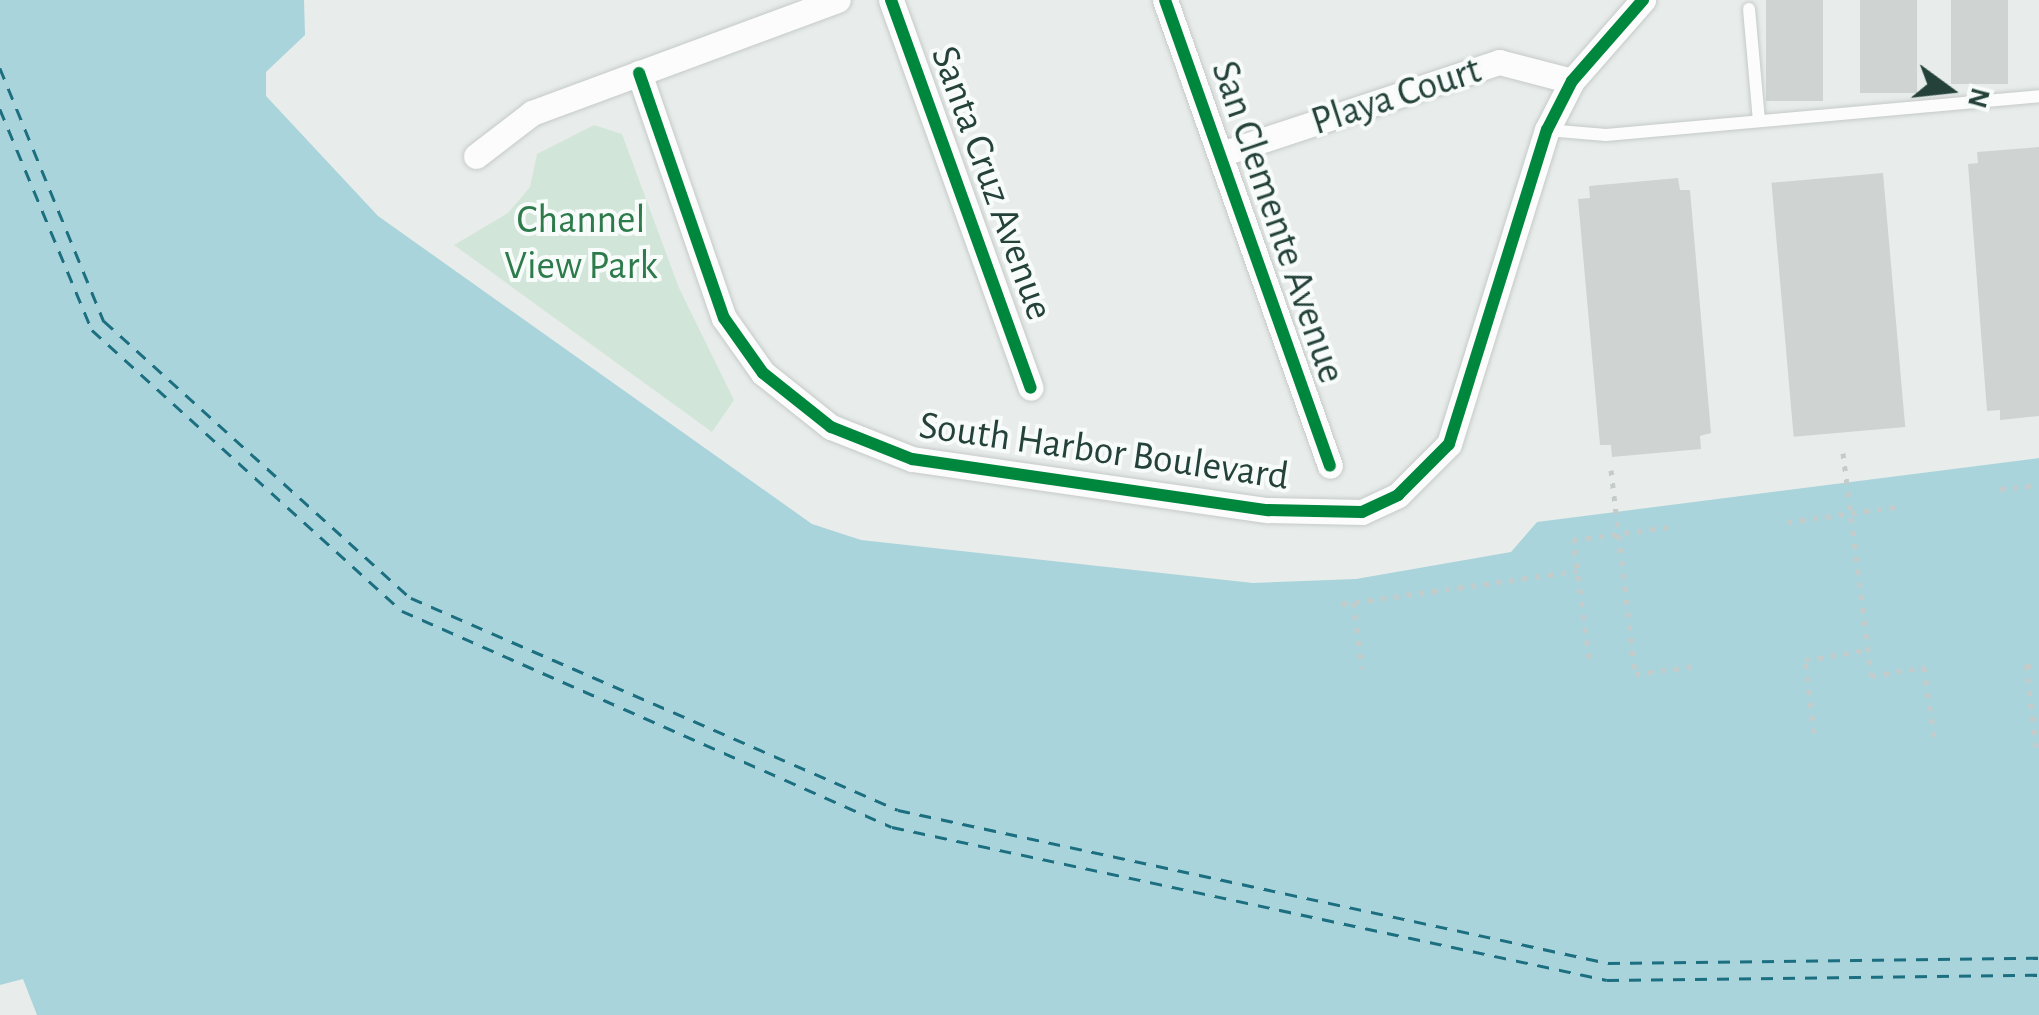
<!DOCTYPE html>
<html>
<head>
<meta charset="utf-8">
<style>
	body { margin:0 }
	#map { position:relative; width:2039px; height:1015px; overflow:hidden; background:#e8edeb; font-family:"Alegreya Sans",sans-serif }
	div>[style] { position:absolute }
	.green>* { inset:0; background:#d1e6d8 }
	.water>* { inset:0; background:#a9d4db }
	.ferry>* { height:2.5px; margin-top:-1.25px; transform-origin:0; background:repeating-linear-gradient(90deg,#1c6f80 0 12px,transparent 0 22px) }
	.building>* { inset:0; background:#cfd4d2; transform-origin:0 0 }
	.path>* { height:5px; margin-top:-2.5px; transform-origin:0; background:repeating-linear-gradient(90deg,#c3ccca 0 5px,transparent 0 13px) }
	.roads { filter:drop-shadow(0 0 2px #c5cac8) drop-shadow(0 0 2px #c5cac8) }
	.service>* { height:12px; margin:-6px; padding:0 6px; transform-origin:6px; border-radius:6px; background:#fcfcfc }
	.minor>* { height:25px; margin:-12.5px; padding:0 12.5px; transform-origin:12.5px; border-radius:12.5px; background:#fcfcfc }
	.cycleway>* { height:12px; margin:-6px; padding:0 6px; transform-origin:6px; border-radius:6px; background:#00873e }
	span { translate:-50% -50%; white-space:nowrap; text-align:center; line-height:1.15; -webkit-text-stroke:8px #f7fbf9; paint-order:stroke }
	.street-label { font-size:40px; color:#24423a }
	.park-label { font-size:40px; color:#2d7a4b }
	.north { position:absolute; left:1899px; top:40px; width:100px; height:100px; -webkit-text-stroke:8px #f7fbf9; paint-order:stroke; rotate:105deg; font-size:28px; font-weight:700; line-height:40px; text-align:center; color:#24423a }
	.north::after { content:''; display:block; margin:auto; width:35px; height:45px; background:#24423a; clip-path:polygon(50% 0,100% 100%,50% 72%,0 100%) }
</style>
</head>
<body>
<div id="map">
	<div class="green">
		<div style="clip-path:polygon(594px 125px,622px 134px,679px 288px,734px 400px,712px 432px,454px 245px,508px 213px,530px 187px,537px 154px)"></div>
	</div>
	<div class="water">
		<div style="clip-path:polygon(0 0,304px 0,305px 35px,266px 72px,266px 96px,378px 216px,812px 524px,861px 540px,1253px 583px,1356px 579px,1511px 552px,1537px 522px,2039px 458px,2039px 1015px,37px 1015px,23px 979px,0 985px)"></div>
	</div>
	<div class="ferry">
		<div style="left:0;top:68px;width:274px;rotate:67.7deg"></div>
		<div style="left:104px;top:321px;width:413px;rotate:42.1deg"></div>
		<div style="left:411px;top:598px;width:531px;rotate:23.52deg"></div>
		<div style="left:898px;top:810px;width:726px;rotate:12.16deg"></div>
		<div style="left:1608px;top:963px;width:431px;rotate:-0.7deg"></div>
		<div style="left:0;top:109px;width:239px;rotate:67.4deg"></div>
		<div style="left:92px;top:330px;width:418px;rotate:42.2deg"></div>
		<div style="left:402px;top:611px;width:535px;rotate:23.79deg"></div>
		<div style="left:892px;top:827px;width:731px;rotate:12.08deg"></div>
		<div style="left:1607px;top:980px;width:432px;rotate:-0.7deg"></div>
	</div>
	<div class="building">
		<div style="left:1766px;top:0;width:57px;height:101px"></div>
		<div style="left:1860px;top:0;width:57px;height:93px"></div>
		<div style="left:1951px;top:0;width:57px;height:84px"></div>
		<div style="clip-path:polygon(2039px 147px,2039px 416px,2000px 420px,2000px 410px,1987px 411px,1968px 164px,1978px 163px,1977px 152px)"></div>
		<div style="left:1883px;top:173px;width:255px;height:112px;rotate:85deg"></div>
		<div style="clip-path:polygon(1678px 178px,1680px 190px,1690px 190px,1711px 433px,1700px 436px,1701px 449px,1612px 457px,1611px 445px,1600px 445px,1578px 199px,1590px 198px,1589px 186px)"></div>
	</div>
	<div class="path">
		<div style="left:1843px;top:453px;width:225px;rotate:82.8deg"></div>
		<div style="left:1871px;top:676px;width:54px;rotate:-9.6deg"></div>
		<div style="left:1924px;top:667px;width:77px;rotate:81.8deg"></div>
		<div style="left:1611px;top:470px;width:205px;rotate:83.3deg"></div>
		<div style="left:1635px;top:674px;width:62px;rotate:-7.5deg"></div>
		<div style="left:2000px;top:489px;width:39px;rotate:-6deg"></div>
		<div style="left:1787px;top:522px;width:117px;rotate:-7.9deg"></div>
		<div style="left:1353px;top:602px;width:67px;rotate:82.2deg"></div>
		<div style="left:1342px;top:604px;width:237px;rotate:-8deg"></div>
		<div style="left:1589px;top:658px;width:119px;rotate:-97.7deg"></div>
		<div style="left:1573px;top:540px;width:104px;rotate:-7.7deg"></div>
		<div style="left:1814px;top:733px;width:74px;rotate:-97deg"></div>
		<div style="left:1805px;top:660px;width:63px;rotate:-9.2deg"></div>
		<div style="left:2036px;top:747px;width:82px;rotate:-97deg"></div>
		<div style="left:2026px;top:666px;width:13px;rotate:-4deg"></div>
	</div>
	<div class="roads">
		<div class="service">
			<div style="left:1749px;top:9px;width:112px;rotate:84.9deg"></div>
			<div style="left:1547px;top:130px;width:59px;rotate:4.8deg"></div>
			<div style="left:1606px;top:135px;width:435px;rotate:-5.1deg"></div>
		</div>
		<div class="minor">
			<div style="left:891px;top:0;width:412px;rotate:70.2deg"></div>
			<div style="left:1165px;top:0;width:494px;rotate:70.5deg"></div>
			<div style="left:639px;top:73px;width:259px;rotate:70.9deg"></div>
			<div style="left:724px;top:318px;width:67px;rotate:54.7deg"></div>
			<div style="left:763px;top:373px;width:87px;rotate:38.5deg"></div>
			<div style="left:831px;top:427px;width:87px;rotate:21.6deg"></div>
			<div style="left:912px;top:459px;width:360px;rotate:8.2deg"></div>
			<div style="left:1268px;top:510px;width:94px;rotate:1.2deg"></div>
			<div style="left:1362px;top:512px;width:40px;rotate:-25deg"></div>
			<div style="left:1398px;top:495px;width:72px;rotate:-45deg"></div>
			<div style="left:1449px;top:444px;width:329px;rotate:-72.7deg"></div>
			<div style="left:1547px;top:130px;width:55px;rotate:-63deg"></div>
			<div style="left:1572px;top:81px;width:108px;rotate:-48.8deg"></div>
			<div style="left:1221px;top:154px;width:293px;rotate:-18.3deg"></div>
			<div style="left:1499px;top:62px;width:75px;rotate:14.6deg"></div>
			<div style="left:476px;top:156px;width:71px;rotate:-37.5deg"></div>
			<div style="left:532px;top:113px;width:326px;rotate:-20.3deg"></div>
		</div>
	</div>
	<div class="cycleway">
		<div style="left:891px;top:0;width:412px;rotate:70.2deg"></div>
		<div style="left:1165px;top:0;width:494px;rotate:70.5deg"></div>
		<div style="left:639px;top:73px;width:259px;rotate:70.9deg"></div>
		<div style="left:724px;top:318px;width:67px;rotate:54.7deg"></div>
		<div style="left:763px;top:373px;width:87px;rotate:38.5deg"></div>
		<div style="left:831px;top:427px;width:87px;rotate:21.6deg"></div>
		<div style="left:912px;top:459px;width:360px;rotate:8.2deg"></div>
		<div style="left:1268px;top:510px;width:94px;rotate:1.2deg"></div>
		<div style="left:1362px;top:512px;width:40px;rotate:-25deg"></div>
		<div style="left:1398px;top:495px;width:72px;rotate:-45deg"></div>
		<div style="left:1449px;top:444px;width:329px;rotate:-72.7deg"></div>
		<div style="left:1547px;top:130px;width:55px;rotate:-63deg"></div>
		<div style="left:1572px;top:81px;width:108px;rotate:-48.8deg"></div>
	</div>
	<div class="street-label">
		<span style="left:1396px;top:96px;rotate:-18deg">Playa Court</span>
		<span style="left:992px;top:183px;rotate:70deg">Santa Cruz Avenue</span>
		<span style="left:1278px;top:222px;rotate:71deg">San Clemente Avenue</span>
		<span style="left:1104px;top:451px;rotate:8deg">South Harbor Boulevard</span>
	</div>
	<div class="park-label">
		<span style="left:581px;top:243px">Channel<br>View Park</span>
	</div>
	<div class="north">N</div>
</div>
</body>
</html>
